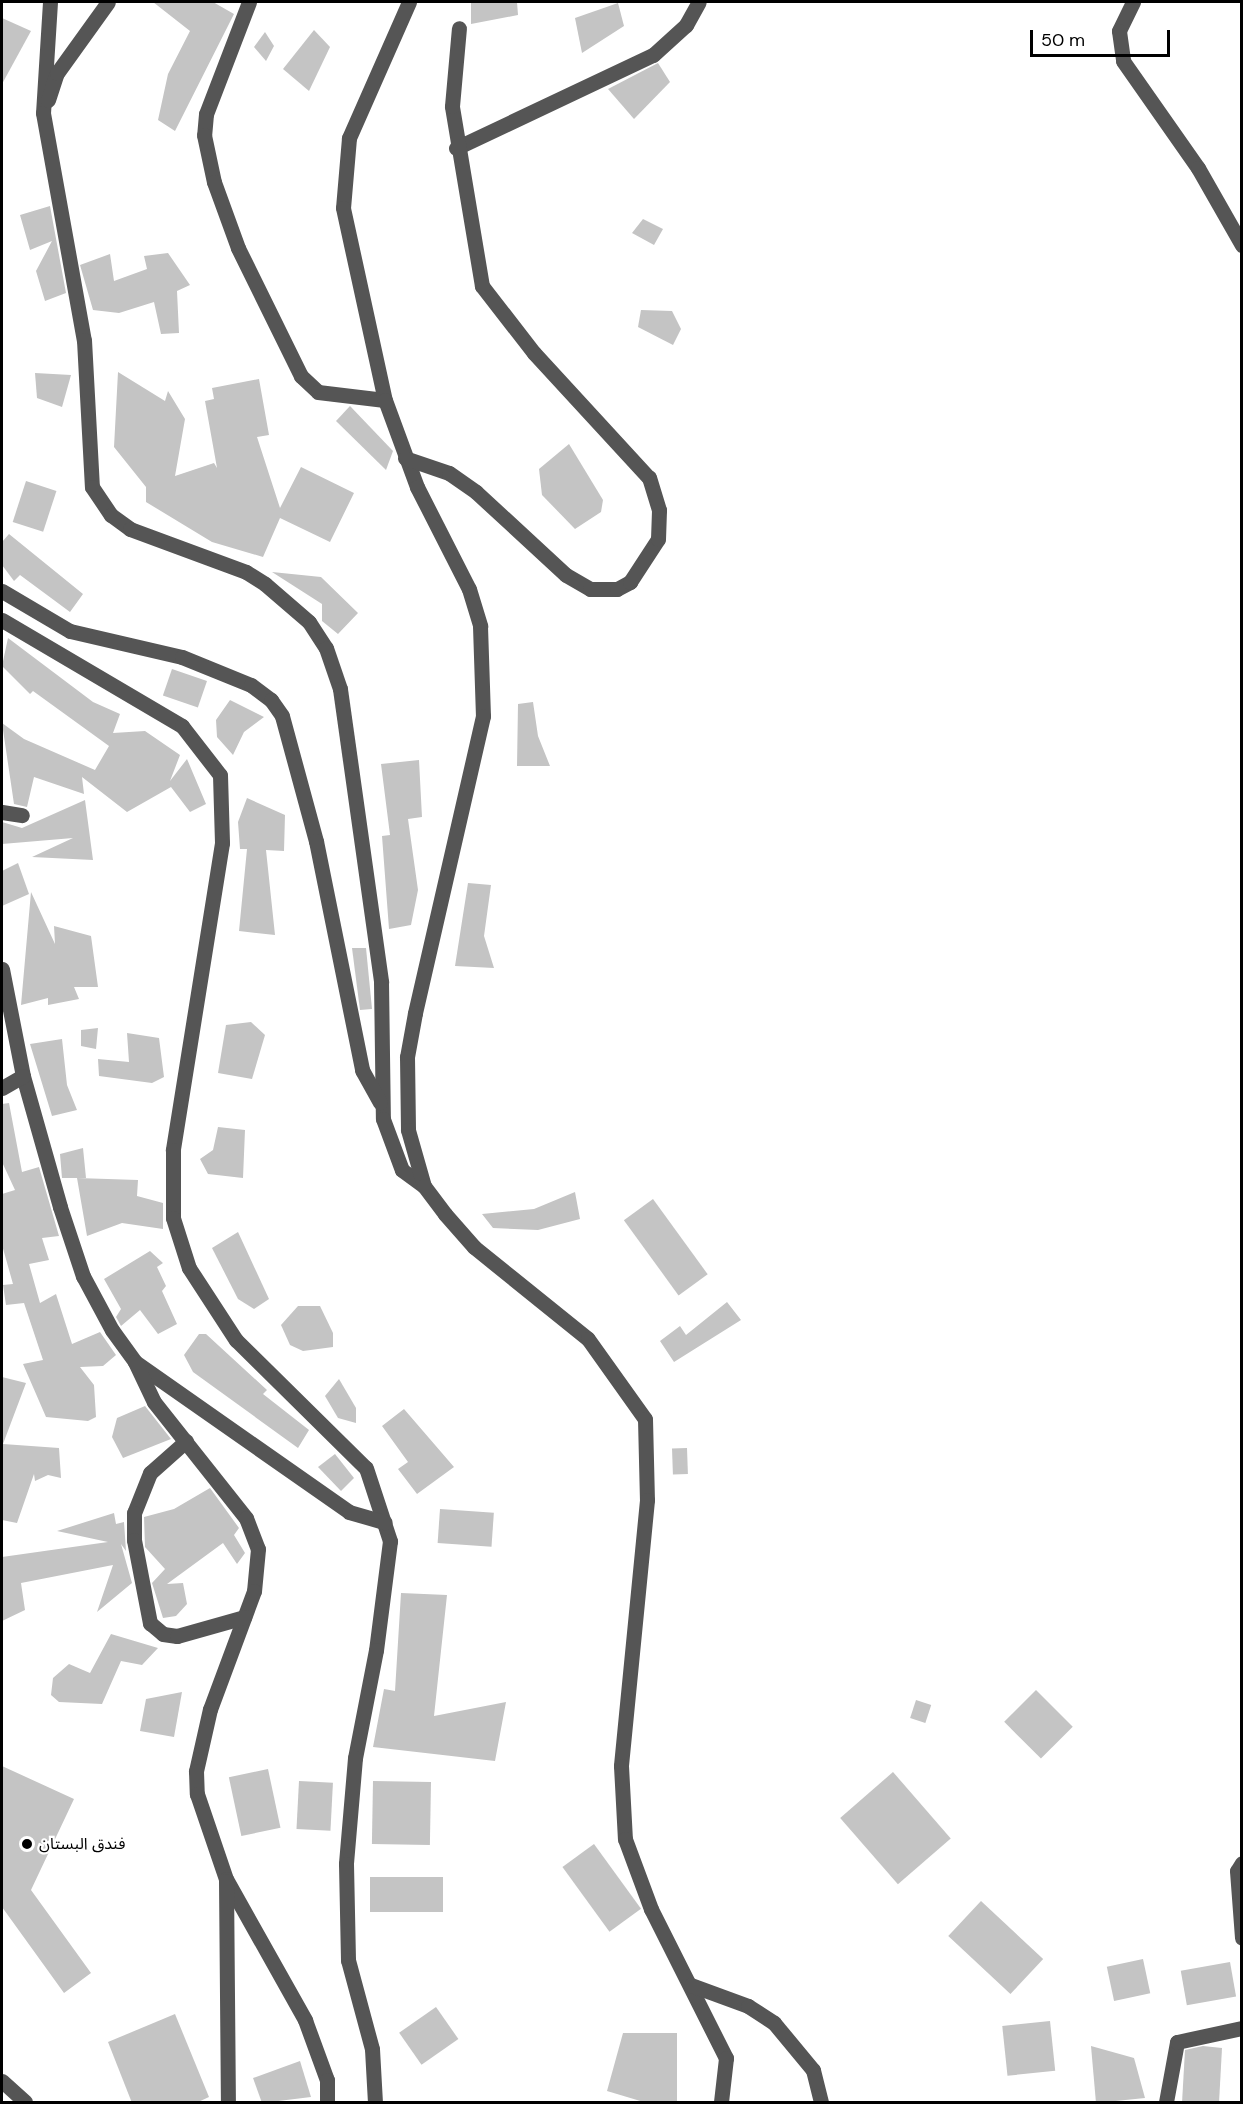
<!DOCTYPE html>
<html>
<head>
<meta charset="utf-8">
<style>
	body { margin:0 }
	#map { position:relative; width:1243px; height:2104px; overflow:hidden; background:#fff; font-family:"DM Sans","Noto Sans Arabic",sans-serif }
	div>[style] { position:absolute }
	.building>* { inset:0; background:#c4c4c4; transform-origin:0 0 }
	.minor>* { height:15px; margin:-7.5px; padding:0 7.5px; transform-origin:7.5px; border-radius:7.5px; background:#555 }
	.dots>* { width:16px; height:16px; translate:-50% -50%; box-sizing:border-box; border:3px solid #fff; border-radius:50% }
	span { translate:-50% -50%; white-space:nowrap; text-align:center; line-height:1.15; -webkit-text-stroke:4.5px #fff; paint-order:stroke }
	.poi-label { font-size:16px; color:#000 }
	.left { translate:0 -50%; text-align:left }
	.frame { position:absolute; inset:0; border:3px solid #000; pointer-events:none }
	.scale { position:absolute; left:1030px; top:30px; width:140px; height:27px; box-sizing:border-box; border:3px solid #000; border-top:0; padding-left:8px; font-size:18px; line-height:21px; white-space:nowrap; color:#000; -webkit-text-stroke:4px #fff; paint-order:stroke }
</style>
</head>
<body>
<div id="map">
	<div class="building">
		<div style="clip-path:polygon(153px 2px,213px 2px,234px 14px,175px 131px,158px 120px,168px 74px,190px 31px)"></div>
		<div style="clip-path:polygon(471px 2px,517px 2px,518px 15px,471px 24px)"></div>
		<div style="clip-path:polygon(618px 3px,624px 26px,582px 53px,575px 18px)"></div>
		<div style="clip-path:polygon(2px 18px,31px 31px,2px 84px)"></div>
		<div style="clip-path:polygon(314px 30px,330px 47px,309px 91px,283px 69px)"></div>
		<div style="clip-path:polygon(265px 32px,274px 46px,266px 61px,254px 47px)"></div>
		<div style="clip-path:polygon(658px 63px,670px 82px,634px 119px,608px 89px)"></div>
		<div style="clip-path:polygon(50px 206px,66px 293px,45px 301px,36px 271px,52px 241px,30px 250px,20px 215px)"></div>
		<div style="clip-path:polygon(643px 219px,663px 229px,654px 245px,632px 233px)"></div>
		<div style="clip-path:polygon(168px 253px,190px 285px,177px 291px,179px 333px,161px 334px,154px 302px,119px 313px,93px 310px,80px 265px,110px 254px,114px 281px,147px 269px,144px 256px)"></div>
		<div style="clip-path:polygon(641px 310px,672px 311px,681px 329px,673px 345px,638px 327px)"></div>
		<div style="clip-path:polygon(118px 372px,165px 401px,168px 391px,185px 419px,175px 476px,214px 463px,217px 468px,205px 401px,214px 399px,212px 388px,259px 379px,269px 435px,257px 437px,280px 508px,301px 467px,354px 493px,330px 542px,280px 518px,263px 557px,212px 542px,146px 502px,146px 487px,114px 447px)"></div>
		<div style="clip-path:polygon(35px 373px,71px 375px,62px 407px,37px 398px)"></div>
		<div style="clip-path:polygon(350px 406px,393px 451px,386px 470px,336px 421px)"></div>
		<div style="clip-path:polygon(569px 444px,603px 500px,601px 512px,575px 529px,542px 495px,539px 469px)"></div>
		<div style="left:26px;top:481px;width:32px;height:43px;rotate:18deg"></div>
		<div style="clip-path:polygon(9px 534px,83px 594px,70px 612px,20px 575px,14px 581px,2px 565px,2px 542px)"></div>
		<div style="clip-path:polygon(272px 572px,321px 577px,358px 613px,338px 634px,322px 621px,322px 604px)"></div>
		<div style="clip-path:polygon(8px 638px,93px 702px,120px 714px,113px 733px,145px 731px,180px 755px,170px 781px,187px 759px,206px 804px,190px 812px,171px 787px,127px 812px,82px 777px,84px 794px,34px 777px,27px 807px,14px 804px,2px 723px,24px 739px,95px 770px,109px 746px,33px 691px,30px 694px,2px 666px)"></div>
		<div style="left:172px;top:669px;width:37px;height:28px;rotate:19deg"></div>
		<div style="clip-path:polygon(230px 700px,264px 717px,244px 732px,233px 755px,217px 737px,216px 720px)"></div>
		<div style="clip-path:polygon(533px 702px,538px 736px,550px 766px,517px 766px,518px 704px)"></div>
		<div style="clip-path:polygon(419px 760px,422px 817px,408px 819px,418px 890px,411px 925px,389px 929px,382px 836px,390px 835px,381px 764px)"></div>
		<div style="clip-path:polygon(247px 798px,285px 815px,284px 851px,266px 850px,275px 935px,239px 931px,247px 849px,240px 849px,238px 822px)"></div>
		<div style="clip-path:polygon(85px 800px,93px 860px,32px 857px,73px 838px,2px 844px,2px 822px,22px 828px)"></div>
		<div style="clip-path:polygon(18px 863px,29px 894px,2px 906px,2px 871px)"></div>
		<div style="clip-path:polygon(468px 883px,491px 885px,484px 936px,494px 968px,455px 966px)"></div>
		<div style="clip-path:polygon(31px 892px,55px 944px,54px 926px,91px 936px,98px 987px,74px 987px,79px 999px,48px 1005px,48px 998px,21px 1005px)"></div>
		<div style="clip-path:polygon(352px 948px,366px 948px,372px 1009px,360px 1010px)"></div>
		<div style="clip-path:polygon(251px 1022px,265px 1035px,252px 1079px,218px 1073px,226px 1025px)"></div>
		<div style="clip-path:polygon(98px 1028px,96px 1049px,81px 1046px,81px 1030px)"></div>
		<div style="clip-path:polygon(127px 1033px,159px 1038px,164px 1077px,152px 1083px,99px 1076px,98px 1059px,129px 1062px)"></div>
		<div style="clip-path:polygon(62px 1039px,67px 1085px,77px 1110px,52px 1116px,30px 1044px)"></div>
		<div style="clip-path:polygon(9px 1103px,22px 1172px,39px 1167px,59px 1236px,42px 1238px,49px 1260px,29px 1264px,40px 1303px,56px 1294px,72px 1344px,100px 1332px,116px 1355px,103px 1366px,80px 1367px,94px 1385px,96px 1417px,88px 1421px,46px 1417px,23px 1364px,43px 1360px,24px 1303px,6px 1305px,3px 1285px,13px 1284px,2px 1245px,2px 1194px,15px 1190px,2px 1162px,2px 1104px)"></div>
		<div style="clip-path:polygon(218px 1127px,245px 1130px,243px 1178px,208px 1174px,200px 1159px,213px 1150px)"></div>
		<div style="clip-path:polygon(83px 1148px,86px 1178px,62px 1178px,60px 1154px)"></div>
		<div style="clip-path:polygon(77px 1178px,138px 1180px,137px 1196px,163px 1203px,163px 1229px,122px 1223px,87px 1236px)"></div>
		<div style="clip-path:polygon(575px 1192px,580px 1219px,538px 1230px,493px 1228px,482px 1214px,534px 1209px)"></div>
		<div style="left:653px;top:1199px;width:93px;height:36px;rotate:54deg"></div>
		<div style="clip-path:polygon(238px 1232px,269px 1299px,254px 1309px,238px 1299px,212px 1248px)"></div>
		<div style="clip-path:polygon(150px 1251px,163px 1263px,157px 1267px,166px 1286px,162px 1291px,177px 1324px,158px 1334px,140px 1310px,121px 1326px,116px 1317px,121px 1309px,104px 1279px)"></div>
		<div style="clip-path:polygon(727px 1302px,741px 1320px,674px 1362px,660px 1341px,680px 1326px,686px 1335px)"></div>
		<div style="clip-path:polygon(298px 1306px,320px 1306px,333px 1333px,333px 1347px,303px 1351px,290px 1345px,281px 1325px)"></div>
		<div style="clip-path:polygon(199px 1334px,206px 1334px,267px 1390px,263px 1394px,309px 1430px,298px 1448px,193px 1372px,184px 1355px)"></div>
		<div style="clip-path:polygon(2px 1377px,26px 1383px,3px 1444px,59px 1448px,61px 1478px,48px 1475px,35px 1481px,34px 1474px,17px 1523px,2px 1520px)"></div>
		<div style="clip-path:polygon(339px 1379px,356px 1408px,356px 1423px,338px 1418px,325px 1396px)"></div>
		<div style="clip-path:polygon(145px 1406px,171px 1439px,123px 1458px,112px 1437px,117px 1418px)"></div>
		<div style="clip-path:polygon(404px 1409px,454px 1467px,417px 1494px,398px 1469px,408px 1462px,382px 1426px)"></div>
		<div style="left:687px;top:1448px;width:26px;height:15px;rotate:88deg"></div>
		<div style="clip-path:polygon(335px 1454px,354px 1478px,341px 1491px,318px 1467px)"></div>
		<div style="clip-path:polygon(210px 1488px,239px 1528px,234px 1535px,245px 1553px,237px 1564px,223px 1543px,167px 1584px,183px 1583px,187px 1604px,176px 1616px,163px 1618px,152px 1583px,165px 1569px,145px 1547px,144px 1517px,174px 1509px)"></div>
		<div style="left:440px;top:1509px;width:54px;height:34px;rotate:4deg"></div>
		<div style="clip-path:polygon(114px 1513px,116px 1524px,124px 1522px,126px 1551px,121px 1544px,132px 1583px,97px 1612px,113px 1565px,21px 1583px,25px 1610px,2px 1621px,2px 1557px,108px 1542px,57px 1531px)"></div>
		<div style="clip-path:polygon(401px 1593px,447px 1595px,434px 1716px,506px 1702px,495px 1761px,373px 1747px,384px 1689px,395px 1691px)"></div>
		<div style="clip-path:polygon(111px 1634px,158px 1648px,142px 1665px,121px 1661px,102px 1704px,59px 1702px,51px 1695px,53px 1678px,69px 1664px,90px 1673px)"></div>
		<div style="left:1036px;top:1690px;width:52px;height:45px;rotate:45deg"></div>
		<div style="clip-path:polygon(182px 1692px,174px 1737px,140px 1731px,146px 1699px)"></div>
		<div style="left:916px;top:1700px;width:16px;height:19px;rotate:18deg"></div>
		<div style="clip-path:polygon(2px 1766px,74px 1799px,31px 1890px,91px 1973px,64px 1993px,2px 1907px)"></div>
		<div style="left:268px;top:1769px;width:60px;height:40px;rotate:78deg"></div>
		<div style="left:893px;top:1772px;width:88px;height:70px;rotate:49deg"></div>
		<div style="left:299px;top:1781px;width:34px;height:48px;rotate:3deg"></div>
		<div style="left:373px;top:1781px;width:58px;height:63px;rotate:1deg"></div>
		<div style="left:594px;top:1844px;width:80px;height:39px;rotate:54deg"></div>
		<div style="left:370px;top:1877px;width:73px;height:35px"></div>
		<div style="left:981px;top:1901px;width:85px;height:48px;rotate:43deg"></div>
		<div style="left:1143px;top:1959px;width:35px;height:37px;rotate:78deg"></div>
		<div style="left:1230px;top:1962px;width:35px;height:50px;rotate:80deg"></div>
		<div style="left:436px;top:2007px;width:39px;height:45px;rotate:55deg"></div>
		<div style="clip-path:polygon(175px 2014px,209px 2097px,196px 2103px,132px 2103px,108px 2042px)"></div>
		<div style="left:1050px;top:2021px;width:50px;height:48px;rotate:84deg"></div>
		<div style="clip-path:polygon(623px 2033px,677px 2033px,677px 2103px,647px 2103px,607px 2091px)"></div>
		<div style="clip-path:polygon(1091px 2046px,1134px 2058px,1145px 2098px,1096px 2103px)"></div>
		<div style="clip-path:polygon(1203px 2046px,1222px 2048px,1219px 2103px,1182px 2103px,1185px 2050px)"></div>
		<div style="clip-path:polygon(300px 2061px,311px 2097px,262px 2103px,253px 2078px)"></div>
	</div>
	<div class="minor">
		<div style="left:50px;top:2px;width:111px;rotate:93.6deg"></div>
		<div style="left:43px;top:113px;width:231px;rotate:79.8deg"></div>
		<div style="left:84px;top:340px;width:147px;rotate:86.9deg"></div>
		<div style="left:92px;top:487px;width:34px;rotate:56deg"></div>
		<div style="left:111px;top:515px;width:24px;rotate:36deg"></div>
		<div style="left:130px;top:529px;width:124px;rotate:20.3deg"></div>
		<div style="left:246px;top:572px;width:22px;rotate:32deg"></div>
		<div style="left:265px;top:584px;width:58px;rotate:40.8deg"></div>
		<div style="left:309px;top:622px;width:31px;rotate:57deg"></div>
		<div style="left:326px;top:648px;width:43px;rotate:71.1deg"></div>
		<div style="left:340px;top:689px;width:296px;rotate:82deg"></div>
		<div style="left:381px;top:982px;width:137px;rotate:89.2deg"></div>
		<div style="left:383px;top:1119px;width:54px;rotate:69.6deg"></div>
		<div style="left:402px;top:1170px;width:27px;rotate:36deg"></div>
		<div style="left:249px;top:2px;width:120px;rotate:111deg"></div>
		<div style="left:206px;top:114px;width:21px;rotate:95deg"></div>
		<div style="left:204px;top:135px;width:48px;rotate:78deg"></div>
		<div style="left:214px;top:182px;width:70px;rotate:70deg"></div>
		<div style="left:238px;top:248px;width:143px;rotate:63.8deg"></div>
		<div style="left:301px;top:376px;width:23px;rotate:43deg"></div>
		<div style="left:318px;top:392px;width:67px;rotate:6.8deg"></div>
		<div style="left:409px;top:2px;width:149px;rotate:113.8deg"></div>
		<div style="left:349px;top:138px;width:70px;rotate:94.9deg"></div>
		<div style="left:343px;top:208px;width:197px;rotate:77.7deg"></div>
		<div style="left:385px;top:400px;width:93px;rotate:69.8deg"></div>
		<div style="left:417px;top:487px;width:114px;rotate:63deg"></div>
		<div style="left:469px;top:589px;width:39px;rotate:73deg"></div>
		<div style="left:480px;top:626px;width:90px;rotate:88.1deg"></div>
		<div style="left:483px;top:716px;width:305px;rotate:102.9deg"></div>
		<div style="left:415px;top:1013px;width:45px;rotate:100.3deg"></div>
		<div style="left:407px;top:1057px;width:73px;rotate:89.2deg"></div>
		<div style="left:408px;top:1130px;width:58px;rotate:74.1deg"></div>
		<div style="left:424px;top:1186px;width:35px;rotate:53deg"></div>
		<div style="left:445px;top:1214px;width:44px;rotate:48.7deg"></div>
		<div style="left:474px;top:1247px;width:146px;rotate:38.9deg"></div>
		<div style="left:588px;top:1339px;width:98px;rotate:54.5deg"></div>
		<div style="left:645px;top:1419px;width:81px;rotate:88.6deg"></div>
		<div style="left:647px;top:1500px;width:267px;rotate:95.6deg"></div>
		<div style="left:621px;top:1766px;width:73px;rotate:86.9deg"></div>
		<div style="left:625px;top:1839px;width:75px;rotate:69.6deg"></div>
		<div style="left:651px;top:1909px;width:167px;rotate:63.3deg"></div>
		<div style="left:726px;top:2058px;width:44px;rotate:96.5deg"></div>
		<div style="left:1133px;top:2px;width:32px;rotate:116deg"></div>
		<div style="left:1119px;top:31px;width:30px;rotate:82deg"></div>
		<div style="left:1123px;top:61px;width:131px;rotate:55deg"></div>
		<div style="left:1198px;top:168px;width:89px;rotate:60.3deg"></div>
		<div style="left:48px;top:100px;width:28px;rotate:-72deg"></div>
		<div style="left:57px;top:73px;width:87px;rotate:-54.3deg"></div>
		<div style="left:456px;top:148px;width:218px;rotate:-25.3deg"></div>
		<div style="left:653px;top:55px;width:45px;rotate:-42.3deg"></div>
		<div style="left:686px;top:25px;width:26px;rotate:-61deg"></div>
		<div style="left:405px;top:458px;width:46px;rotate:18.8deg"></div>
		<div style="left:449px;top:473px;width:33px;rotate:35deg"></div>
		<div style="left:476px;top:492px;width:122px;rotate:42.7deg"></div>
		<div style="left:566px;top:575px;width:28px;rotate:30deg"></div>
		<div style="left:590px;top:589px;width:27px"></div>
		<div style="left:617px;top:589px;width:15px;rotate:-28deg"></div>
		<div style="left:630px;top:582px;width:51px;rotate:-56.9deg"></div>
		<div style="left:658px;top:539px;width:29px;rotate:-88deg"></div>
		<div style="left:659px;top:510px;width:34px;rotate:-107deg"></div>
		<div style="left:649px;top:478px;width:170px;rotate:-132.6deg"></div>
		<div style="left:534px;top:353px;width:85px;rotate:-127.8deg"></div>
		<div style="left:482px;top:286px;width:182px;rotate:-99.5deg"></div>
		<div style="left:452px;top:106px;width:78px;rotate:-84.9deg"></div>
		<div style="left:2px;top:591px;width:79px;rotate:30.5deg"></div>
		<div style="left:70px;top:631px;width:115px;rotate:13.1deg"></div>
		<div style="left:182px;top:657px;width:74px;rotate:22.1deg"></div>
		<div style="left:251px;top:685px;width:25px;rotate:37deg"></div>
		<div style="left:271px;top:700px;width:19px;rotate:55deg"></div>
		<div style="left:282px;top:716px;width:130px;rotate:74.8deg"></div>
		<div style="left:316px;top:841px;width:234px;rotate:78.6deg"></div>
		<div style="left:362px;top:1070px;width:37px;rotate:61deg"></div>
		<div style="left:2px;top:620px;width:209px;rotate:30.5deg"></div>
		<div style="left:182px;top:726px;width:62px;rotate:52.2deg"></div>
		<div style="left:220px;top:775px;width:68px;rotate:88.3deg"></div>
		<div style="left:222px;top:843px;width:311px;rotate:99.1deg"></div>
		<div style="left:173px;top:1150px;width:68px;rotate:90deg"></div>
		<div style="left:173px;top:1218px;width:52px;rotate:72.3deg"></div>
		<div style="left:189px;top:1268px;width:86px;rotate:56.9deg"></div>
		<div style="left:236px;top:1340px;width:182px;rotate:44.6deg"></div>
		<div style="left:366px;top:1468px;width:77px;rotate:71.8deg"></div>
		<div style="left:390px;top:1541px;width:110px;rotate:97.3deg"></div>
		<div style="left:376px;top:1650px;width:110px;rotate:101deg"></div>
		<div style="left:355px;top:1758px;width:106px;rotate:94.9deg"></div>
		<div style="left:346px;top:1864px;width:96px;rotate:88.8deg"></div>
		<div style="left:348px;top:1960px;width:92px;rotate:74.9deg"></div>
		<div style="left:372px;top:2049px;width:53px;rotate:86.8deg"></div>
		<div style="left:2px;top:812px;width:20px;rotate:9deg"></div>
		<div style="left:2px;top:969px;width:109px;rotate:78.9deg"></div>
		<div style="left:23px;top:1076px;width:136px;rotate:74.2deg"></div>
		<div style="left:60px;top:1207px;width:73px;rotate:71.6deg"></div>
		<div style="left:83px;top:1276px;width:61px;rotate:61.8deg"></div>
		<div style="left:112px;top:1330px;width:39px;rotate:54deg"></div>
		<div style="left:135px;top:1362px;width:261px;rotate:35deg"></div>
		<div style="left:349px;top:1512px;width:37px;rotate:16deg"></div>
		<div style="left:2px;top:1088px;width:24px;rotate:-30deg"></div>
		<div style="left:135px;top:1362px;width:44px;rotate:64.6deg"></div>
		<div style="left:154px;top:1402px;width:148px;rotate:51.6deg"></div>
		<div style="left:246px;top:1518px;width:33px;rotate:69deg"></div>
		<div style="left:258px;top:1549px;width:42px;rotate:95.4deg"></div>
		<div style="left:254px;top:1591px;width:126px;rotate:110.4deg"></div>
		<div style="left:210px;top:1709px;width:64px;rotate:102.7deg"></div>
		<div style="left:196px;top:1771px;width:23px;rotate:88deg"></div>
		<div style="left:197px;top:1794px;width:90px;rotate:71.2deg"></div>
		<div style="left:226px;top:1879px;width:162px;rotate:60.7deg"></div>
		<div style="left:305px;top:2020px;width:64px;rotate:69.9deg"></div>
		<div style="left:327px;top:2080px;width:22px;rotate:90deg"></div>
		<div style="left:186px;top:1441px;width:48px;rotate:138.4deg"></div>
		<div style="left:150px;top:1473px;width:43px;rotate:111.8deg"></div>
		<div style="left:134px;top:1513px;width:27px;rotate:90deg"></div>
		<div style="left:134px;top:1540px;width:85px;rotate:79.1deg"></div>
		<div style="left:150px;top:1623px;width:17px;rotate:40deg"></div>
		<div style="left:163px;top:1634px;width:14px;rotate:8deg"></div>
		<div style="left:177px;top:1636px;width:70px;rotate:-15.8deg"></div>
		<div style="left:1242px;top:1863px;width:9px;rotate:122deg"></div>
		<div style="left:1237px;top:1871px;width:67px;rotate:85.7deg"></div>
		<div style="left:226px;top:1881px;width:221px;rotate:89.5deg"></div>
		<div style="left:691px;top:1985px;width:61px;rotate:20.2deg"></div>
		<div style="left:748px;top:2006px;width:31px;rotate:33deg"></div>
		<div style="left:774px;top:2023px;width:61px;rotate:50.3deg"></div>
		<div style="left:813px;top:2070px;width:33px;rotate:76deg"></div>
		<div style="left:2px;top:2081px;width:31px;rotate:42deg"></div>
		<div style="left:1166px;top:2102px;width:61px;rotate:-79.6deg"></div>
		<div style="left:1177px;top:2042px;width:66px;rotate:-12.2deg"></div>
	</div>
	<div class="dots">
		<div style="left:27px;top:1844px;background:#000"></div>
	</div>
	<div class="poi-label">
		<span class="left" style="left:39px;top:1844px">فندق البستان</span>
	</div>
	<div class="frame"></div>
	<div class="scale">50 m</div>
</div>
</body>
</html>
